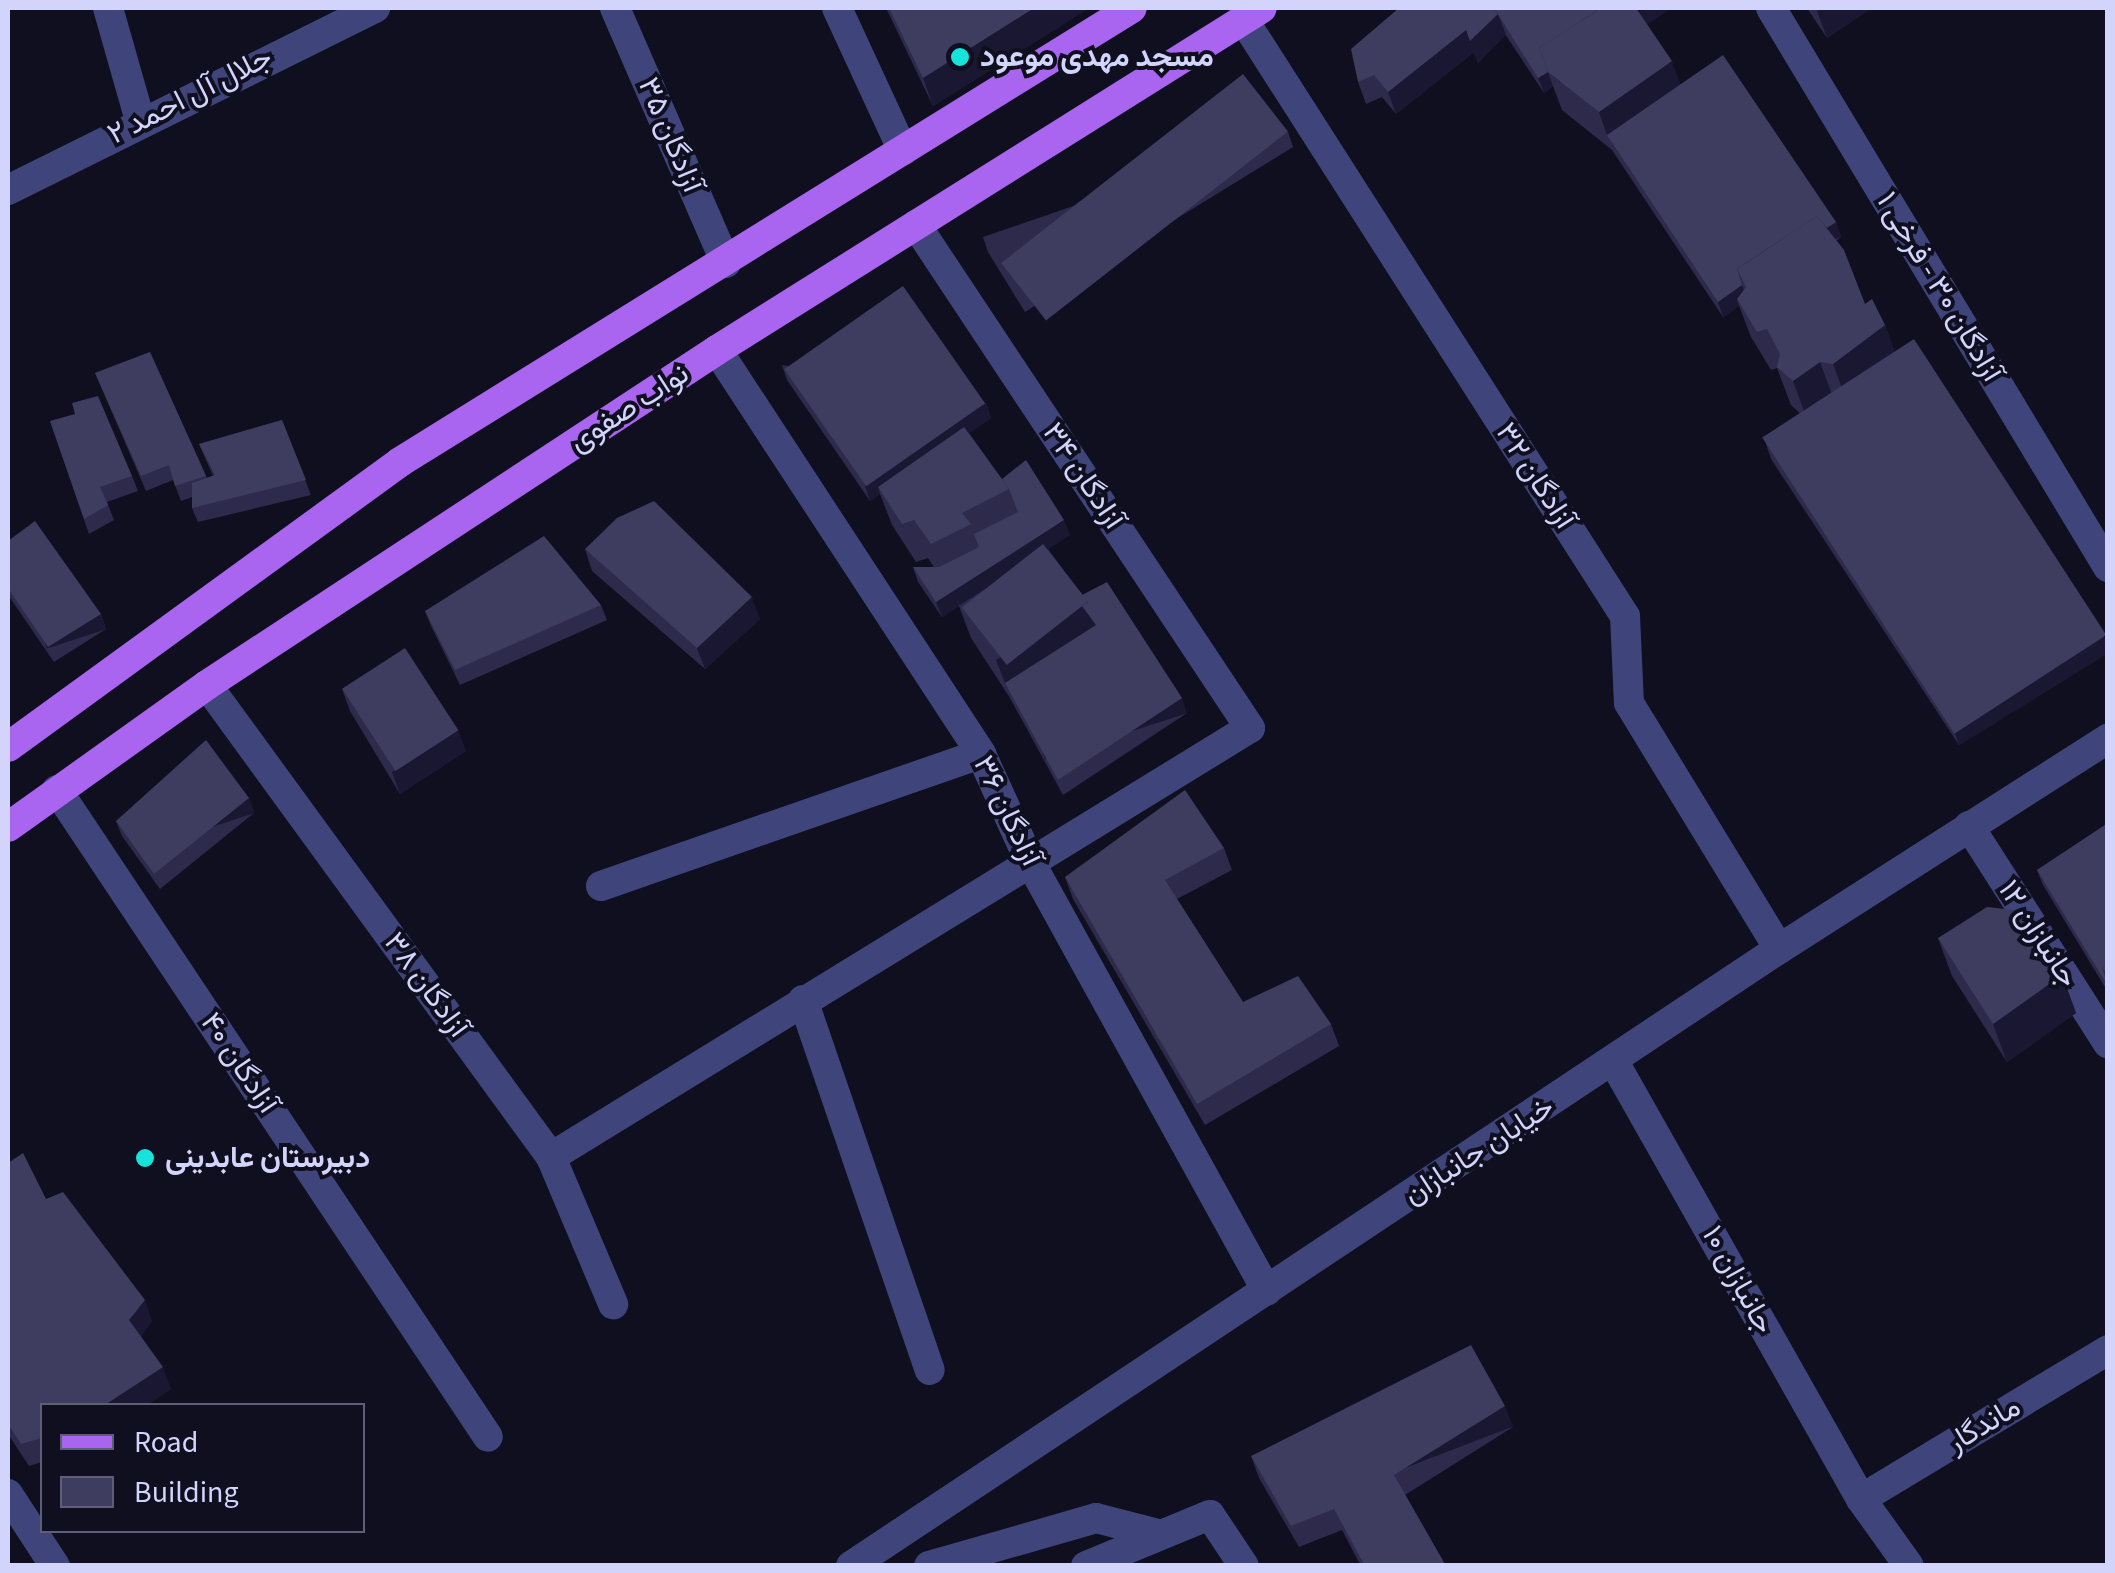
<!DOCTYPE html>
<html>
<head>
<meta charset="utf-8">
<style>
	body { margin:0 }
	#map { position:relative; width:2115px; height:1573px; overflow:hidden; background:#100f20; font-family:"Source Sans 3",Vazirmatn,sans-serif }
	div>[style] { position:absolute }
	.minor>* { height:30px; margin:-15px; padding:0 15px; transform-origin:15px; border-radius:15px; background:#3f457b }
	.major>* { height:30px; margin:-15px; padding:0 15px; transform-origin:15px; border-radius:15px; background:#a965f0 }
	.wall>* { inset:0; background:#2d2a4c }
	.shaded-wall>* { inset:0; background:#1a1733; transform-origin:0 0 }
	.building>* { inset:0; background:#3e3c5f; transform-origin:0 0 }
	.dots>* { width:28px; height:28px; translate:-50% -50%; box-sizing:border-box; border:5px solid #100f20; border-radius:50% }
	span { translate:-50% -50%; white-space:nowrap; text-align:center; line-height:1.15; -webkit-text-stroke:8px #100f20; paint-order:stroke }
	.poi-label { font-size:30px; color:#d3d4fb; font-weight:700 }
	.left { translate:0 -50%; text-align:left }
	.street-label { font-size:30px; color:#d3d4fb }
	.frame { position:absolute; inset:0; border:10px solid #d3d4fb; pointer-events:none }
	.legend { position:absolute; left:40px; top:1403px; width:325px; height:130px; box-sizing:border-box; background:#100f20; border:2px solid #5e5e78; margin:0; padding:12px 18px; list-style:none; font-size:30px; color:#d3d4fb }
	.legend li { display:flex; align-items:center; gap:20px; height:50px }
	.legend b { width:50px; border:2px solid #5e5e78 }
</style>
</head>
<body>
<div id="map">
	<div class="minor">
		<div style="left:108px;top:8px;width:116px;rotate:74.1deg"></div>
		<div style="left:615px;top:8px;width:278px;rotate:66.5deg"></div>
		<div style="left:837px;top:8px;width:157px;rotate:65.2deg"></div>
		<div style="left:1771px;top:8px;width:653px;rotate:58.92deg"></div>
		<div style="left:1243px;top:19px;width:709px;rotate:57.39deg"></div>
		<div style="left:1625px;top:616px;width:87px;rotate:87.4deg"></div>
		<div style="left:1629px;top:703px;width:288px;rotate:58.6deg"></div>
		<div style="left:8px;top:190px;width:410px;rotate:-26.4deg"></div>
		<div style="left:717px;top:350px;width:483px;rotate:56.8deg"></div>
		<div style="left:981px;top:754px;width:116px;rotate:65.6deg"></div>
		<div style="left:1029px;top:860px;width:492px;rotate:61.1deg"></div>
		<div style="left:207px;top:685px;width:584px;rotate:53.91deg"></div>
		<div style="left:551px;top:1157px;width:160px;rotate:67.1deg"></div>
		<div style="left:57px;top:790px;width:777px;rotate:56.33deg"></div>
		<div style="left:1969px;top:826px;width:258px;rotate:57.4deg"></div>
		<div style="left:601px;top:886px;width:402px;rotate:-19.2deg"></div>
		<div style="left:803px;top:1000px;width:391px;rotate:71.1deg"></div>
		<div style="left:1614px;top:1062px;width:502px;rotate:60.52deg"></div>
		<div style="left:1861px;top:1499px;width:82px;rotate:54.4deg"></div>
		<div style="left:551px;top:1157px;width:820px;rotate:-31.54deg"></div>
		<div style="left:1250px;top:728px;width:604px;rotate:-123.58deg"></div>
		<div style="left:8px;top:1494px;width:86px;rotate:56.9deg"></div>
		<div style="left:1861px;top:1499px;width:288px;rotate:-31.1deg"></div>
		<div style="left:851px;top:1566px;width:1114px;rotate:-33.62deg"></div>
		<div style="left:1779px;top:949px;width:390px;rotate:-32.6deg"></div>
		<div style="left:929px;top:1566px;width:174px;rotate:-16deg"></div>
		<div style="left:1096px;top:1518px;width:64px;rotate:14.5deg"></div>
		<div style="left:1086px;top:1566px;width:134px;rotate:-22.4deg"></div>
		<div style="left:1210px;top:1515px;width:61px;rotate:56.3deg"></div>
	</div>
	<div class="major">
		<div style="left:8px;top:747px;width:485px;rotate:-36deg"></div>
		<div style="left:400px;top:462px;width:861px;rotate:-31.81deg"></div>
		<div style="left:8px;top:827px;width:244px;rotate:-35.5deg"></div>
		<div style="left:207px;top:685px;width:610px;rotate:-33.3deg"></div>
		<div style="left:717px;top:350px;width:643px;rotate:-32.11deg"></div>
	</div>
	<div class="wall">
		<div style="clip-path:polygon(886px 8px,1089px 8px,933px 106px)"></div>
		<div style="clip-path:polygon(1399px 8px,1647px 24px,1680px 84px,1836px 222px,1841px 237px,1836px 241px,1865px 304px,1885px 325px,1895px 353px,2104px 637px,2108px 646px,2108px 653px,1959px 745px,1771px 459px,1766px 444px,1804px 417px,1791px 405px,1777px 368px,1771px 370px,1751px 337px,1739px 306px,1723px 317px,1612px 150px,1562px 110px,1553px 86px,1544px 93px,1505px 34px,1478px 63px,1474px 52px,1396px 114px,1382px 97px,1366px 104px,1358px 82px)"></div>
		<div style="clip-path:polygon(1807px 8px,1872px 8px,1827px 38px)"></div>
		<div style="clip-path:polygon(1288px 132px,1293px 147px,1025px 312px,988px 252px,983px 237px)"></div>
		<div style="clip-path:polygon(150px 352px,207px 478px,213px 476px,199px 444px,282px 420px,311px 495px,198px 522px,192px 508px,192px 497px,181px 501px,173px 480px,146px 491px,95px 373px)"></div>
		<div style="clip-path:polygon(782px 365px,986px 403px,991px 418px,969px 433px,1002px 479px,1070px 535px,1048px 549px,1082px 595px,1187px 713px,1063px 795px,1010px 698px,971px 638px,959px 606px,942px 617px,918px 582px,913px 567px,934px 567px,928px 558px,916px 562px,892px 525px,880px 494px,870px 501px,787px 380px)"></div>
		<div style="clip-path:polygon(50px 421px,132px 476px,138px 491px,107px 502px,114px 520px,89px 534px)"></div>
		<div style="clip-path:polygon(8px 541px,101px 614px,106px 629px,54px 662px,8px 595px)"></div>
		<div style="clip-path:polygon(585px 549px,760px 619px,705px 669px,592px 571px)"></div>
		<div style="clip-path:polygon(601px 605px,607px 620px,460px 685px,431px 626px,425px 611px)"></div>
		<div style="clip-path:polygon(342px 689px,466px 751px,400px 794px,350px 711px)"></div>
		<div style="clip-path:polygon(249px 798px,254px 813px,160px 889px,122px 836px,116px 821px)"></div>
		<div style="clip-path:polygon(2108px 823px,2108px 992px,2043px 885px,2037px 870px)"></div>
		<div style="clip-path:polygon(1224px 848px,1232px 870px,1177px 899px,1243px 1002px,1331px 1024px,1339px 1046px,1205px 1125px,1073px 899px,1065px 877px)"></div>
		<div style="clip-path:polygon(1938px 938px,2062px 975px,2076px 1013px,2007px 1062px,1952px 976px)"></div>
		<div style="clip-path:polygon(8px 1163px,46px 1199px,152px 1321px,141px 1336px,171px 1389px,145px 1406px,42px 1406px,42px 1462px,29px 1466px,8px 1434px)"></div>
		<div style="clip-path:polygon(1513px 1427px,1405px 1495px,1446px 1566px,1361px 1566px,1342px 1530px,1299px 1547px,1259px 1478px,1251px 1456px)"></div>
	</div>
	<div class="shaded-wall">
		<div style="clip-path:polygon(1034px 8px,1089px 8px,933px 106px,923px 78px)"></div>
		<div style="clip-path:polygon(1644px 8px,1672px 8px,1560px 82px,1548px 71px)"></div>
		<div style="clip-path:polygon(1821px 8px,1872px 8px,1827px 38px,1817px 11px)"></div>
		<div style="clip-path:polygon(1498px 14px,1506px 35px,1478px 63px,1474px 52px,1396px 114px,1388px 92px,1466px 30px)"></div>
		<div style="clip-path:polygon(1672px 61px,1686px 99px,1607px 135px,1599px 112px)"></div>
		<div style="clip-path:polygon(1548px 72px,1553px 86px,1544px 93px,1538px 78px)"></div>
		<div style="left:1836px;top:222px;width:16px;height:111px;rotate:72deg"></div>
		<div style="clip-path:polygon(1742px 285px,1748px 300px,1737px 299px,1739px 306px,1723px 317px,1718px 302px)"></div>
		<div style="clip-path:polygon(1885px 325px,1899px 363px,1847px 402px,1833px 364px)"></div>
		<div style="clip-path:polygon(1820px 362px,1834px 400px,1807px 419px,1793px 381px)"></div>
		<div style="clip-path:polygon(986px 403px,991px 418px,882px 493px,878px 487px,880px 494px,870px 501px,865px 486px)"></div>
		<div style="clip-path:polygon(1064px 520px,1070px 535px,960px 605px,957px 600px,959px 606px,942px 617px,936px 602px)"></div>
		<div style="clip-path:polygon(752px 597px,760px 619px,705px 669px,697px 648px)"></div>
		<div style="clip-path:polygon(1088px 602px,1101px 640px,1005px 683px,996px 660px)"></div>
		<div style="left:101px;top:614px;width:16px;height:62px;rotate:72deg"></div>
		<div style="clip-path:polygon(2104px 637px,2108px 646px,2108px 653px,1959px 745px,1954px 731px)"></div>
		<div style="left:1182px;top:698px;width:16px;height:149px;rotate:72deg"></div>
		<div style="clip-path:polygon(458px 730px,466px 751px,400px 794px,392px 772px)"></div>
		<div style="left:249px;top:798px;width:16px;height:122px;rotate:72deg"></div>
		<div style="clip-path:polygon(2062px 975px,2076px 1013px,2007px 1062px,1993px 1024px)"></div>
		<div style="clip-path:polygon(145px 1300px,152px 1321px,137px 1342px,129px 1320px)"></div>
		<div style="clip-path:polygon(163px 1367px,171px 1389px,145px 1406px,103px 1406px)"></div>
		<div style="left:1505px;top:1406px;width:22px;height:131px;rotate:69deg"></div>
	</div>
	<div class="building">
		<div style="clip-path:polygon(889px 8px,1034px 8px,923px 78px)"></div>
		<div style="clip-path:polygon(1399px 8px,1494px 8px,1498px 14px,1470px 41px,1466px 30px,1388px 92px,1374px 75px,1358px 82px,1351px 49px)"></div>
		<div style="clip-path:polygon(1494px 8px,1601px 8px,1539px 48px,1548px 72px,1538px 78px)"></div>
		<div style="clip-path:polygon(1601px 8px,1636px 8px,1672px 61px,1599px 112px,1548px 72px,1539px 48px)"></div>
		<div style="clip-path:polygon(1723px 55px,1836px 222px,1827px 228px,1817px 216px,1737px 269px,1742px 285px,1718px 302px,1607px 135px)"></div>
		<div style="left:1243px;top:74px;width:73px;height:307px;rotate:52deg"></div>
		<div style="clip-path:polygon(1817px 216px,1844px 250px,1865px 304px,1872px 299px,1885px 325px,1833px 364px,1820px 362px,1793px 381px,1777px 367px,1780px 354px,1767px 329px,1757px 332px,1737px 299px,1746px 287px,1737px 269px)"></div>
		<div style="left:903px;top:286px;width:143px;height:145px;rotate:55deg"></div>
		<div style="left:1914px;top:339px;width:353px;height:181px;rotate:57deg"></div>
		<div style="clip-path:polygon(150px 352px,206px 476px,175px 486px,169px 465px,141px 476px,95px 373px)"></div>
		<div style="clip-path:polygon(98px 396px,132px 476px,100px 487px,108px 505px,84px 519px,50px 421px,75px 414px,72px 403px)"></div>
		<div style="clip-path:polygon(282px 420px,306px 480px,192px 508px,192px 483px,215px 475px,199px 444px)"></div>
		<div style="clip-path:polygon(964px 427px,1009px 489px,962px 513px,971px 524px,931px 544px,914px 520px,902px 524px,878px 487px)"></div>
		<div style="clip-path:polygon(1026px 460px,1064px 520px,936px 602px,913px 567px,939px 567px,979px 547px,974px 534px,1018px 512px,1009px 489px,1002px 479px)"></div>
		<div style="clip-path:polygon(654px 501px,752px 597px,697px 648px,585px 549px,617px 518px)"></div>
		<div style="clip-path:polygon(35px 521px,101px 614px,48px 647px,8px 588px,8px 541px)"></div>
		<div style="clip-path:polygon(544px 536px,601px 605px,455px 670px,425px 611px)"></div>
		<div style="left:1043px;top:544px;width:73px;height:103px;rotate:52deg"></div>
		<div style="clip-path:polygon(1107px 582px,1182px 698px,1058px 780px,1005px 683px,1096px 625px,1082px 606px,1088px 602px,1082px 595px)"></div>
		<div style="left:405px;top:648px;width:98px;height:75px;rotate:57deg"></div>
		<div style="clip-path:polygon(206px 740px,249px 798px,154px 874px,116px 821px)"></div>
		<div style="clip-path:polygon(1185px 790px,1224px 848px,1165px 880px,1243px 1002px,1298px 976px,1331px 1024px,1197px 1104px,1065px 877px)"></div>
		<div style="clip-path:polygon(2108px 823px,2108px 964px,2102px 967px,2108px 986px,2037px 870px)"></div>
		<div style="clip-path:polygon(1987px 907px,2023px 911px,2062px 975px,1993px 1024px,1938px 938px)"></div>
		<div style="clip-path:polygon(2108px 964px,2108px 975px,2102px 967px)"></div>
		<div style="clip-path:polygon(23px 1153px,46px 1199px,63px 1192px,145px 1300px,129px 1320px,163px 1367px,103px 1406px,42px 1406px,42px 1438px,21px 1444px,8px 1424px,8px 1163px)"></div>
		<div style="clip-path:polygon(1471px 1345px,1505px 1406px,1394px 1475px,1446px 1566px,1365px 1566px,1334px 1509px,1291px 1526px,1251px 1456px)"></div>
	</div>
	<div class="dots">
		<div style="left:960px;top:57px;background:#17e3db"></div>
		<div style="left:145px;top:1158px;background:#17e3db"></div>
	</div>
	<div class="poi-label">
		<span class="left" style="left:980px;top:57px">مسجد مهدی موعود</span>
		<span class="left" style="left:165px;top:1158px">دبیرستان عابدینی</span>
	</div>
	<div class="street-label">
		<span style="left:190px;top:96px;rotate:-27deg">جلال آل احمد ۲</span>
		<span style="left:670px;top:135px;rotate:67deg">آزادگان ۳۵</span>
		<span style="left:1939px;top:287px;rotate:59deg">آزادگان ۳۰ - فرخی ۱</span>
		<span style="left:629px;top:408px;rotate:-33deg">نواب صفوی</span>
		<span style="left:1083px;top:476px;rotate:56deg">آزادگان ۳۴</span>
		<span style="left:1535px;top:476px;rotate:57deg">آزادگان ۳۲</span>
		<span style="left:1007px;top:811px;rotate:64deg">آزادگان ۳۶</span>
		<span style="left:2038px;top:934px;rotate:57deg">جانبازان ۱۲</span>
		<span style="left:426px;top:985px;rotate:54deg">آزادگان ۳۸</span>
		<span style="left:239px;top:1063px;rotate:56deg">آزادگان ۴۰</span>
		<span style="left:1479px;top:1151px;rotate:-33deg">خیابان جانبازان</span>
		<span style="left:1738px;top:1280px;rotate:61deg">جانبازان ۱۰</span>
		<span style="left:1984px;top:1425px;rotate:-31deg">ماندگار</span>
	</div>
	<div class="frame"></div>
	<ul class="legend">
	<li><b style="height:12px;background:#a965f0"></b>Road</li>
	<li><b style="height:28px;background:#3e3c5f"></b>Building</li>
	</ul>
</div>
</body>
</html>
